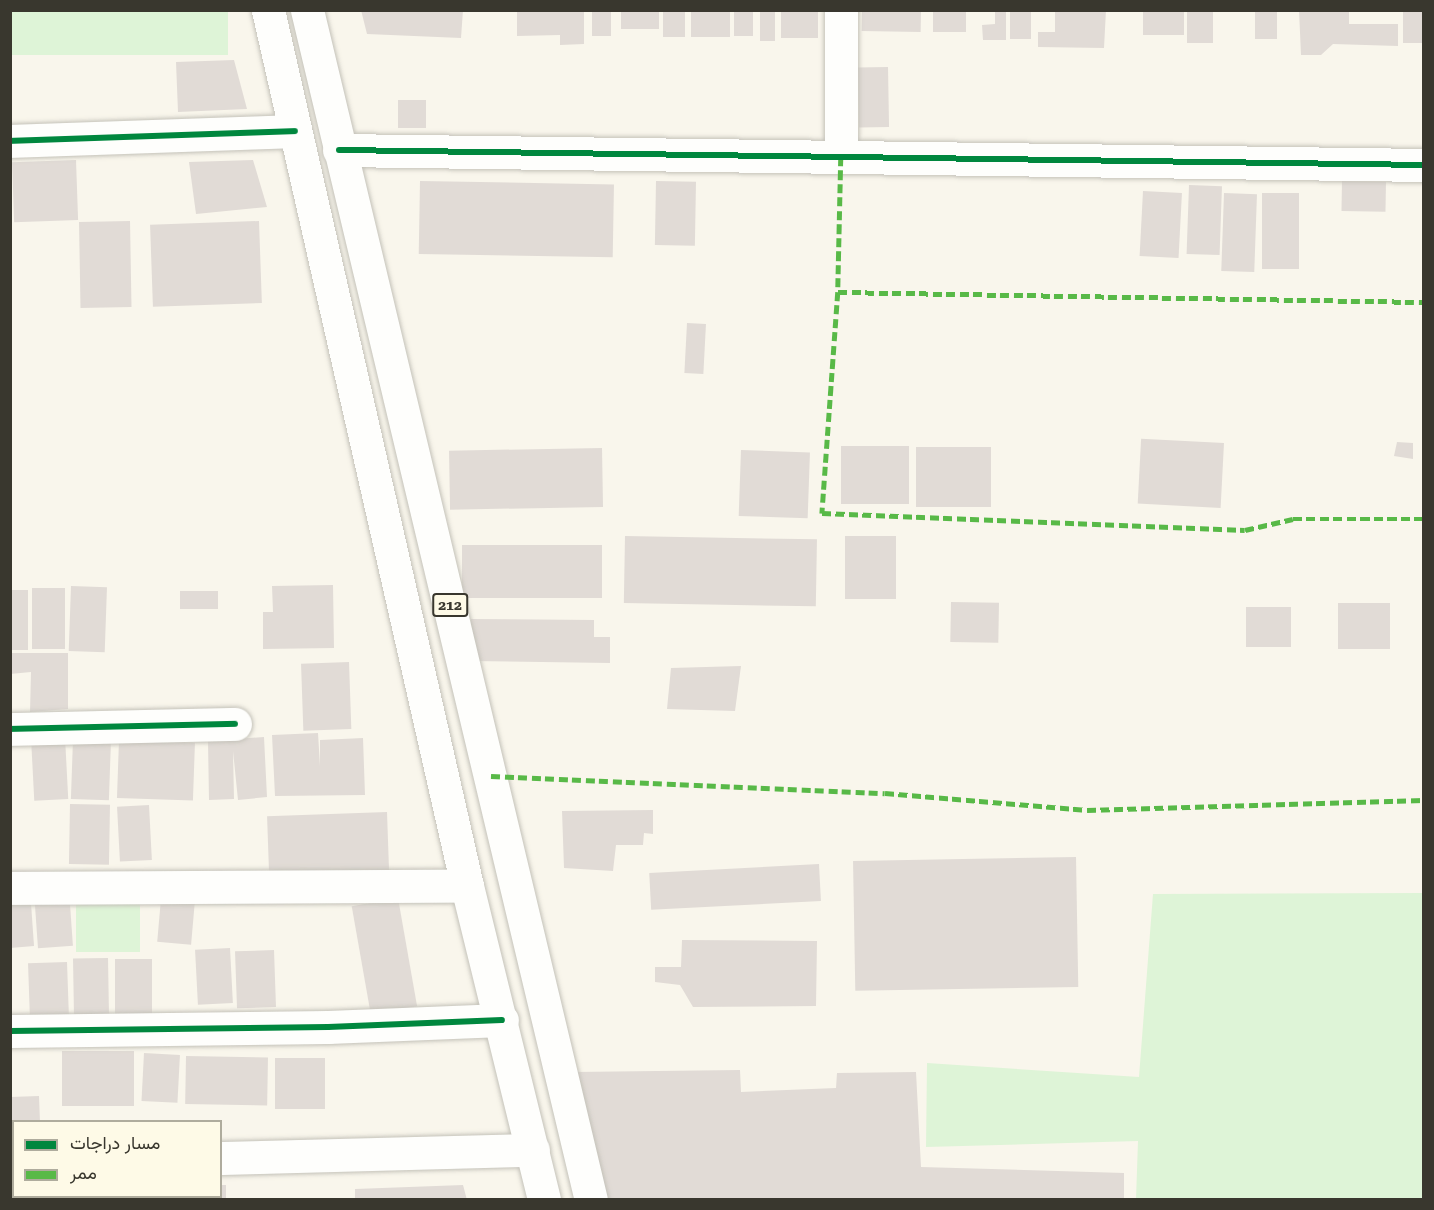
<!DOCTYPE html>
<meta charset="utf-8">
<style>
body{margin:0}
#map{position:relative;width:1434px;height:1210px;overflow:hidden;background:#f9f6ec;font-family:"Roboto Serif",Vazirmatn,serif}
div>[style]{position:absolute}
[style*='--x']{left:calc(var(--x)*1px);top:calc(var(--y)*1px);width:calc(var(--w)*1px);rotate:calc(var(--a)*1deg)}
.green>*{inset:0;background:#def4d7;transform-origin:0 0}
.building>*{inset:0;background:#e1dbd6;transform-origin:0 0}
.roads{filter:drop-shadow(0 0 2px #c4c2b9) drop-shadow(0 0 2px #c4c2b9)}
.minor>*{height:33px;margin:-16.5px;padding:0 16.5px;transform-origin:16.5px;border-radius:16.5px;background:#fefefc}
.major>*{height:33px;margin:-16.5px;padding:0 16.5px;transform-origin:16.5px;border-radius:16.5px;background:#fefefc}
.quiet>*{height:4.5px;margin-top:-2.25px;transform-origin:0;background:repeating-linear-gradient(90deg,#58b947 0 9px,transparent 0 13.5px)}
.cycleway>*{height:6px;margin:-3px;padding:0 3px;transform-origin:3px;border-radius:3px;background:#00873e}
span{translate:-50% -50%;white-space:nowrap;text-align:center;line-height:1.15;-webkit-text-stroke:4.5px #fefae7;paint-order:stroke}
.shield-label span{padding:2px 4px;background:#fefae7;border:2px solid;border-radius:4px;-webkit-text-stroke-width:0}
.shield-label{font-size:14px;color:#39372e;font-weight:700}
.frame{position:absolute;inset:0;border:12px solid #39372e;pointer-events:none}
.legend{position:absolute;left:12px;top:1120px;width:210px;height:78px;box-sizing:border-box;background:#fefae7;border:2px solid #afac9d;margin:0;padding:8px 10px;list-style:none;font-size:18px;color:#39372e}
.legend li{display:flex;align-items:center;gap:12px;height:30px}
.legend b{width:30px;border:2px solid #afac9d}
</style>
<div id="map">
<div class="green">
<i style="left:10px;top:11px;width:218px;height:44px"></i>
<i style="left:76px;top:890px;width:64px;height:62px"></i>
<i style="clip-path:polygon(1423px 893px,1423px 1199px,1136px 1199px,1138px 1141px,926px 1147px,927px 1063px,1139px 1077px,1153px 894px)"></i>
</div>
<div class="building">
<i style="clip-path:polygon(361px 10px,463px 10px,461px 38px,367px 34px)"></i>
<i style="clip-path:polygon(517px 10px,584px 10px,584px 44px,560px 45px,560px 35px,517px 36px)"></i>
<i style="left:592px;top:10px;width:19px;height:26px"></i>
<i style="left:621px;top:10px;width:38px;height:19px"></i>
<i style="left:663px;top:10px;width:22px;height:27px"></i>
<i style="left:691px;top:10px;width:39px;height:27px"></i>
<i style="left:734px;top:10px;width:19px;height:26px"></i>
<i style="left:760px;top:10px;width:15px;height:31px"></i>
<i style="left:781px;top:10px;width:37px;height:28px"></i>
<i style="left:862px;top:10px;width:59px;height:21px;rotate:1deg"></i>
<i style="left:933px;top:10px;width:33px;height:22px"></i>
<i style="clip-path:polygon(995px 10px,1006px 10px,1006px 40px,983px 40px,982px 25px,995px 24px)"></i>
<i style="left:1010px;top:10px;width:21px;height:29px"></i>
<i style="clip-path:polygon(1055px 10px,1106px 10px,1104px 48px,1038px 47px,1038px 32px,1055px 32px)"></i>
<i style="left:1143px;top:10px;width:41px;height:25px"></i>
<i style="left:1187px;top:10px;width:26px;height:33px"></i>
<i style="left:1255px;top:10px;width:22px;height:29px"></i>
<i style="clip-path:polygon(1299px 10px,1349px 10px,1349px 24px,1398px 24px,1398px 46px,1333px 44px,1321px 55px,1301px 55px)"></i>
<i style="left:1403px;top:10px;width:21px;height:33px"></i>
<i style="clip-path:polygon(234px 60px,247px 109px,178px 112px,176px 62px)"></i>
<i style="left:888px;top:67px;width:60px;height:30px;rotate:89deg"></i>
<i style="left:398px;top:100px;width:28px;height:28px"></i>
<i style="left:76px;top:160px;width:60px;height:64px;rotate:88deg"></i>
<i style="clip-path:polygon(253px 160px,267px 207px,196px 214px,189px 162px)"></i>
<i style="left:420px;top:181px;width:194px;height:73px;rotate:1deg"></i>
<i style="left:656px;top:181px;width:40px;height:64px;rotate:1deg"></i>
<i style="left:1342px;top:181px;width:44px;height:30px;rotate:1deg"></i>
<i style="left:1189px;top:185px;width:33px;height:69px;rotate:2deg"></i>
<i style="left:1143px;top:191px;width:39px;height:65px;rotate:3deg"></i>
<i style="left:1224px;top:193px;width:33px;height:78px;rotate:2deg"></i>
<i style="left:1262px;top:193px;width:37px;height:76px"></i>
<i style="left:130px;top:221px;width:86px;height:51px;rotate:89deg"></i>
<i style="left:259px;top:221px;width:82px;height:109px;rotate:88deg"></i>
<i style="left:687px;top:323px;width:19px;height:50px;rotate:3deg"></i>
<i style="clip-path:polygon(1397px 442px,1413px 443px,1413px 459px,1394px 456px)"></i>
<i style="left:1224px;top:443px;width:65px;height:83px;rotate:93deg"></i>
<i style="left:841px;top:446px;width:68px;height:58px"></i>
<i style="left:916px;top:447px;width:75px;height:60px"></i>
<i style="left:602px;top:448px;width:59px;height:153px;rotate:89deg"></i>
<i style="left:741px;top:450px;width:69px;height:66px;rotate:2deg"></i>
<i style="left:625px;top:536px;width:192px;height:67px;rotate:1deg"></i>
<i style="left:845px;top:536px;width:51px;height:63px"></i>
<i style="left:462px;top:545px;width:140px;height:53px"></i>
<i style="clip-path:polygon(333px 585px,334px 648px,263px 649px,263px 612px,273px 612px,272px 586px)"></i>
<i style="left:71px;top:586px;width:36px;height:65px;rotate:2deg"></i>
<i style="left:32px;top:588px;width:33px;height:61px"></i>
<i style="left:10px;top:590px;width:18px;height:60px"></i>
<i style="left:218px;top:591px;width:18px;height:38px;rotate:90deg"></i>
<i style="left:951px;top:602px;width:48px;height:40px;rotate:1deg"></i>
<i style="left:1338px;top:603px;width:52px;height:46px"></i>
<i style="left:1246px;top:607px;width:45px;height:40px"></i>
<i style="clip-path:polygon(471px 619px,594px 620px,594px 637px,610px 637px,610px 663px,471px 661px)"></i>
<i style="clip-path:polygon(10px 653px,68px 653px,68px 709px,30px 712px,31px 672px,10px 674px)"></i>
<i style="left:349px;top:662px;width:67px;height:48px;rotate:88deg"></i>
<i style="clip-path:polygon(741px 666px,735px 711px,667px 709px,671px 668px)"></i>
<i style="clip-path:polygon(318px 733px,320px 766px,320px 740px,363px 738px,365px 795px,275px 796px,272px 735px)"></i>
<i style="left:65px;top:737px;width:62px;height:34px;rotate:87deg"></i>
<i style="clip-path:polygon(264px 737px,267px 797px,238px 800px,233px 751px,234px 799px,209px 800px,208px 741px)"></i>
<i style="left:73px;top:739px;width:38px;height:60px;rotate:2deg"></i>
<i style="left:119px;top:740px;width:76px;height:58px;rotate:2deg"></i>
<i style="left:70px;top:804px;width:40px;height:60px;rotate:1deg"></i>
<i style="left:149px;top:805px;width:55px;height:32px;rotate:87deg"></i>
<i style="clip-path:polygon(653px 810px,653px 834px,644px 833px,643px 845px,616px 845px,613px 871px,564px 868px,562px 811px)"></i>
<i style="left:387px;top:812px;width:61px;height:120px;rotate:88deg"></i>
<i style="left:1076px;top:857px;width:130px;height:223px;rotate:89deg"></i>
<i style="left:819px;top:864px;width:37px;height:170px;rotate:87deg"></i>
<i style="left:162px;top:887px;width:34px;height:55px;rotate:5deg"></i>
<i style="clip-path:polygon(30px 889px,34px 946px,10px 948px,10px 890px)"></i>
<i style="left:69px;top:890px;width:56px;height:35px;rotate:86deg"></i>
<i style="left:398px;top:898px;width:110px;height:47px;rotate:80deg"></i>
<i style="clip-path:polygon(682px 940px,817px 941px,816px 1006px,693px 1007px,680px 985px,655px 982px,655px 967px,681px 967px)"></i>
<i style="left:230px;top:948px;width:55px;height:35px;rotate:87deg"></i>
<i style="left:274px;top:950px;width:57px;height:39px;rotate:88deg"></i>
<i style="left:108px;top:958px;width:58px;height:35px;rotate:89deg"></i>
<i style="left:115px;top:959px;width:37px;height:57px"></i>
<i style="left:67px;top:962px;width:57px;height:39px;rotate:88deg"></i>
<i style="left:62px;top:1051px;width:72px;height:55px"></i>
<i style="left:144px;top:1053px;width:36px;height:48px;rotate:3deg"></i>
<i style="left:186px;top:1056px;width:82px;height:48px;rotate:1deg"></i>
<i style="left:275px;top:1058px;width:50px;height:51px"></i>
<i style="clip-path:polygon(740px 1070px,741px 1092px,836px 1088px,837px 1073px,916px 1072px,921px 1167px,1124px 1173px,1124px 1200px,606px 1200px,574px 1072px)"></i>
<i style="clip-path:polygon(39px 1096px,40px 1122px,14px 1122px,10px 1152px,10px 1097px)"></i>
<i style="clip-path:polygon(220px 1185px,226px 1185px,226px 1200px,199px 1200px,220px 1196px)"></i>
<i style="clip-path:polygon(463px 1185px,467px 1200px,355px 1200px,355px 1189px)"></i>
<i style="left:24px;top:1196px;width:37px;height:4px"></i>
<i style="left:66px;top:1196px;width:37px;height:4px"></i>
<i style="left:109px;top:1196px;width:16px;height:4px"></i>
<i style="left:128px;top:1196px;width:38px;height:4px"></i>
</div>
<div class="roads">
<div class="minor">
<i style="--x:10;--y:141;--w:285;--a:-2"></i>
<i style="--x:339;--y:150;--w:1085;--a:0.79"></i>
<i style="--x:841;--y:157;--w:147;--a:-90"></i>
<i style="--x:10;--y:729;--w:225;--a:-1.3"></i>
<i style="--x:10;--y:888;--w:457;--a:-0.3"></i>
<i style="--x:10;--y:1031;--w:318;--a:-0.7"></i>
<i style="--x:328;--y:1027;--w:174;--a:-2.3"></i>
<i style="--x:220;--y:1158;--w:313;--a:-1.5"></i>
<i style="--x:10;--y:1163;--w:4;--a:0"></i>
<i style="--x:17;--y:1200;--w:4;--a:-90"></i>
</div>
<div class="major">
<i style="--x:268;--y:10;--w:898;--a:77.2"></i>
<i style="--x:467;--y:886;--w:323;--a:76.2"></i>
<i style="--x:307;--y:10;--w:1223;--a:76.58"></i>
</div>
</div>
<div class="quiet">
<i style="--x:841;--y:157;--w:135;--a:91.3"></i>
<i style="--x:838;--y:292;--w:586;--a:0.98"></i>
<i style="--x:838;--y:292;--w:222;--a:94.1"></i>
<i style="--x:822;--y:513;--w:423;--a:2.3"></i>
<i style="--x:1245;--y:530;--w:49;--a:-12.9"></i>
<i style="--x:1293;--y:519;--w:131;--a:0"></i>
<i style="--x:491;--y:776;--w:394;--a:2.5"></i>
<i style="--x:885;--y:793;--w:203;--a:4.8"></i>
<i style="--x:1087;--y:810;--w:337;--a:-1.7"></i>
</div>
<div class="cycleway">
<i style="--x:10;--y:141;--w:285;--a:-2"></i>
<i style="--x:339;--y:150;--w:1085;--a:0.79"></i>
<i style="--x:10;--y:729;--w:225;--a:-1.3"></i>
<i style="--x:10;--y:1031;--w:318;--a:-0.7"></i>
<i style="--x:328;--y:1027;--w:174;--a:-2.3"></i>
</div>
<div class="shield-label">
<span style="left:450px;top:605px">212</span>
</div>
<div class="frame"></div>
<ul class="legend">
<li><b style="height:8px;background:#00873e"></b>مسار دراجات</li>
<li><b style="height:8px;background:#58b947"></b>ممر</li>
</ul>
</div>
